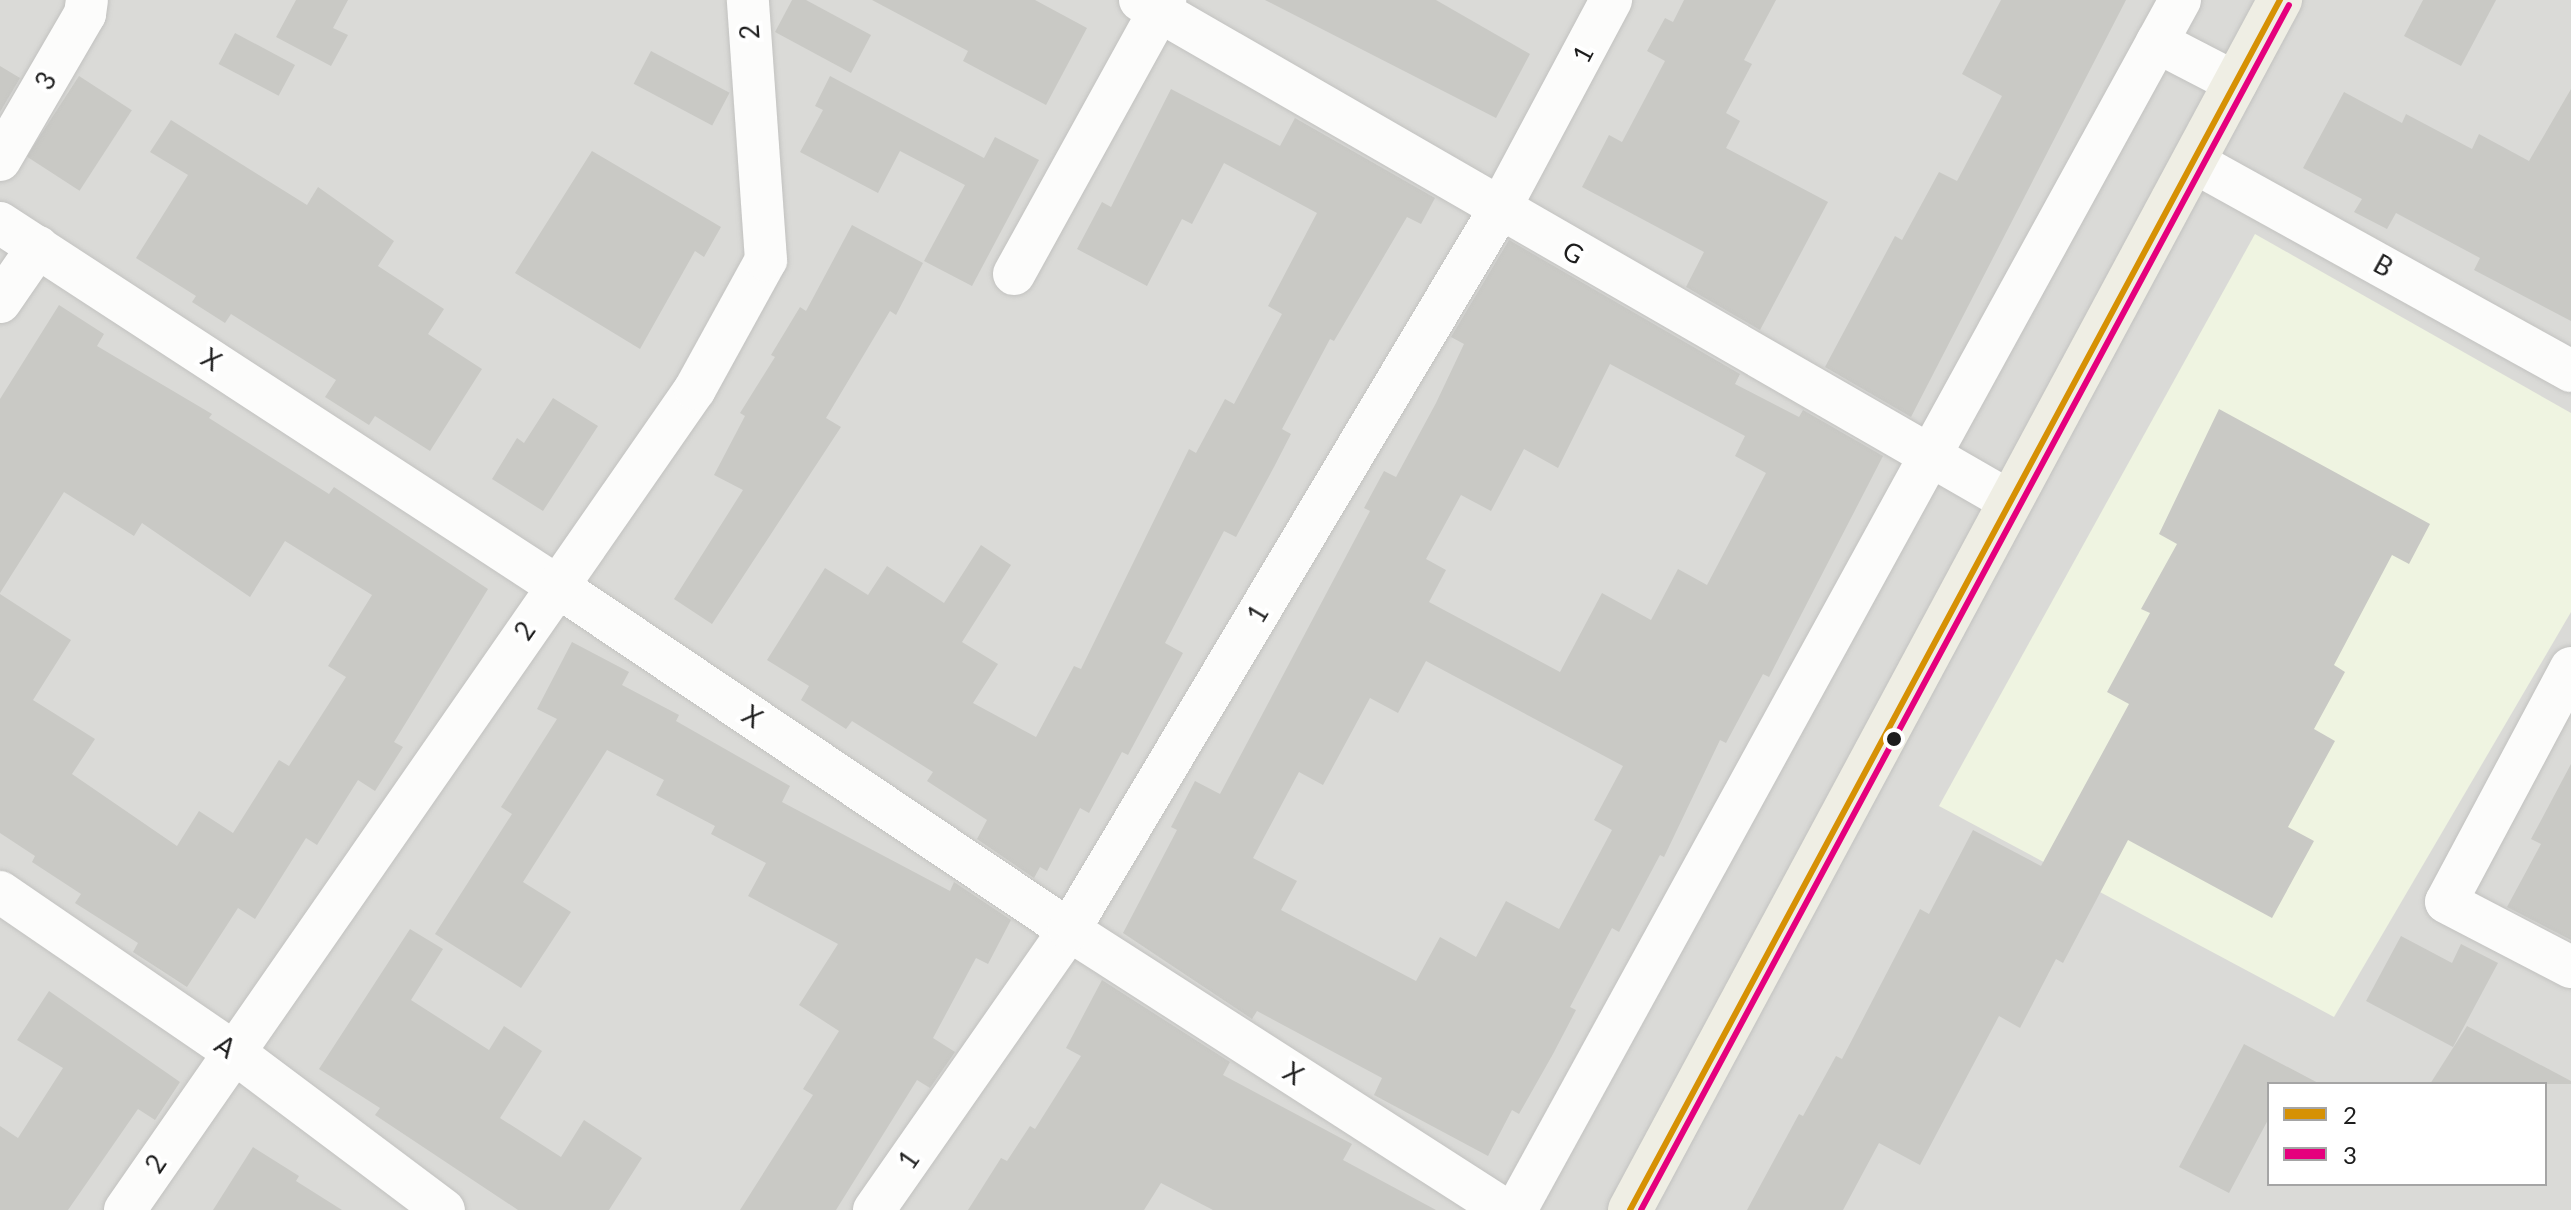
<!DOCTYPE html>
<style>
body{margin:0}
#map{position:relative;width:2571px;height:1210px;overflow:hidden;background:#ebebe5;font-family:Lato,sans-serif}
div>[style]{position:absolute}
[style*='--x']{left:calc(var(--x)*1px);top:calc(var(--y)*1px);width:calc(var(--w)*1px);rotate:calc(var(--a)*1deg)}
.residential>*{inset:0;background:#dadad7}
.education>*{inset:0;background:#eff4e1}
.building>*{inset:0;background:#c9c9c5;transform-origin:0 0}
.roads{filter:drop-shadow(0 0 2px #c2c2c0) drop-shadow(0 0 2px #c2c2c0)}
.minor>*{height:42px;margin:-21px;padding:0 21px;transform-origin:21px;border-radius:21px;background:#fcfcfb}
.major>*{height:44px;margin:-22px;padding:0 22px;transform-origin:22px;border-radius:22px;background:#efeee4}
.bus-1>*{height:6px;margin:-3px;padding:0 3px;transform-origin:3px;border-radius:3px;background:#d69104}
.bus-2>*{height:6px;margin:-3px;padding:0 3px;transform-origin:3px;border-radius:3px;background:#e5007d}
.dots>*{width:22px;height:22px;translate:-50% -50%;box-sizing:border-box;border:4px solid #fff;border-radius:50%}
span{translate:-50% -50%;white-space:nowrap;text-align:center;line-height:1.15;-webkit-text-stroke:8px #fff;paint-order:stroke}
.street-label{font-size:26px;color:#1d1d1d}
.legend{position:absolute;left:2267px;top:1082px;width:280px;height:104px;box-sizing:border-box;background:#fff;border:2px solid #a5a5a5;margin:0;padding:10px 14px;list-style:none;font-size:24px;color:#1d1d1d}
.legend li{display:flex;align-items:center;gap:16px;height:40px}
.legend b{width:40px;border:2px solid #a5a5a5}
</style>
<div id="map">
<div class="residential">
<i style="clip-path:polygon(evenodd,0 0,2571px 0,2571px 1210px,0 1210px,0 0,2269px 1084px,2545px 1084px,2545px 1184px,2269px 1184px,2269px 1084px)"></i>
</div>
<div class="education">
<i style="clip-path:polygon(2255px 234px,2571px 413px,2571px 612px,2334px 1017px,1939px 806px)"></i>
</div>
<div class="building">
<i style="clip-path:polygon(296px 0,348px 0,333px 28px,348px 35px,331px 66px,276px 37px)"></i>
<i style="clip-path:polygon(792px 0,806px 0,871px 35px,851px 73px,775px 32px)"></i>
<i style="clip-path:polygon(872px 0,1035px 0,1087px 28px,1046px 105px,963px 61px,968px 51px)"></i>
<i style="clip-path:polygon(1265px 0,1436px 0,1530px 54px,1496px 118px)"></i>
<i style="clip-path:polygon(1684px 0,1776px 0,1744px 60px,1752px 64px,1726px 113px,1740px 121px,1726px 148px,1828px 202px,1760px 330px,1686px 287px,1704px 252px,1582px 187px,1609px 135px,1622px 142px,1665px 61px,1647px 51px,1665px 18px,1673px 22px)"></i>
<i style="clip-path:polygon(2001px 0,2126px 0,1911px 417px,1825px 367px,1895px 236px,1902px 240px,1939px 172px,1957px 181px,2002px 96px,1962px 74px)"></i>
<i style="clip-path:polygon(2423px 0,2496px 0,2461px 66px,2404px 36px)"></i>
<i style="left:235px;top:33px;width:68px;height:35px;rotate:28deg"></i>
<i style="left:651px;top:51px;width:89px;height:37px;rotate:28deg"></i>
<i style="clip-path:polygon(0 66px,20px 78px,0 112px)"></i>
<i style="left:79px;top:76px;width:63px;height:96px;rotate:33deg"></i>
<i style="clip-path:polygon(830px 76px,984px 158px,995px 137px,1039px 160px,972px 286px,924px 261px,965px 185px,900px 151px,878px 193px,800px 152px,823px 110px,815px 106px)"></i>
<i style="clip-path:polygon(1171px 89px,1280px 146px,1295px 118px,1435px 198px,1421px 224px,1407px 217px,1334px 341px,1330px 339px,1282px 429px,1291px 434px,1274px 467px,1236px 537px,1224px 531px,1165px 643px,1183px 653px,1128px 755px,1122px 752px,1089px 813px,1080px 808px,1047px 871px,1040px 867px,1034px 878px,977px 839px,987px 820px,927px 781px,933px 772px,852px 721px,846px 729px,801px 700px,809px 686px,767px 660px,825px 568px,868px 595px,887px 566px,944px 603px,981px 545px,1011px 565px,962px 642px,998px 664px,973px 703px,1036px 737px,1074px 666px,1081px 669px,1189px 449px,1196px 453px,1225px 399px,1234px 404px,1282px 314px,1268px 306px,1317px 213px,1224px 163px,1192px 224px,1182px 219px,1147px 286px,1077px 249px,1102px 202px,1111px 207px)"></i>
<i style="clip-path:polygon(2571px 89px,2571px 321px,2474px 270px,2480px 258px,2396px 213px,2387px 229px,2354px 212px,2362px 199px,2303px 168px,2344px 92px,2402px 123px,2406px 114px,2472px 149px,2479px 134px,2529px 161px)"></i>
<i style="clip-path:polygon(171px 120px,307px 205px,318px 187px,394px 241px,378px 266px,444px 309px,428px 334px,482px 369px,430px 451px,375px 416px,369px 425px,325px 397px,336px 380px,231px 314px,225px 323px,192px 302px,196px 296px,136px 258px,188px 175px,150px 152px)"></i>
<i style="clip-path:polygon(592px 151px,721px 227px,704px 257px,695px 251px,640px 349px,515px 273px)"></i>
<i style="clip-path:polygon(852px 225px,923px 263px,896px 315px,890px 311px,826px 418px,841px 427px,712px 624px,674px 599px,743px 490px,714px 475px,745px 416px,740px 413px,775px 357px,771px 355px,800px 307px,806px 311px)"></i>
<i style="clip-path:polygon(evenodd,1509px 240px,1740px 374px,1735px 384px,1799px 417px,1803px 410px,1883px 456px,1769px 677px,1763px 674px,1726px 743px,1720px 740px,1664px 857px,1660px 855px,1619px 932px,1612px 928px,1570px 1007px,1576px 1010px,1553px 1054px,1519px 1114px,1512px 1110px,1488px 1156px,1374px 1095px,1382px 1078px,1257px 1011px,1252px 1019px,1123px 933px,1177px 830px,1171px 827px,1195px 781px,1220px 794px,1370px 511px,1364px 508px,1384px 471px,1396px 477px,1436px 403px,1464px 344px,1451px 337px,1509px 240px,1610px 364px,1745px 436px,1735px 456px,1766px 473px,1707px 585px,1678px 569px,1651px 620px,1602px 593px,1560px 672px,1429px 602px,1446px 570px,1426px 559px,1461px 495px,1491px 511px,1524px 449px,1558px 468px,1610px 364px,1509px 240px,1426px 661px,1623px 766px,1594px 820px,1612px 830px,1559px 929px,1506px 901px,1476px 957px,1440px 937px,1416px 981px,1281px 910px,1297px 881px,1253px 858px,1299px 772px,1323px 785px,1370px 698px,1398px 713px,1426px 661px)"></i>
<i style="clip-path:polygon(59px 305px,104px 334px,97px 346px,212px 414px,209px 418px,329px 494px,334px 487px,488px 589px,394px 742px,403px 747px,375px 791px,358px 780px,317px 845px,306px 838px,255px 919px,238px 908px,187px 987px,133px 952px,138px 943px,75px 903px,81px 894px,32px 862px,35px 856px,0 833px,0 594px,71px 640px,33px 700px,95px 739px,72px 774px,177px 846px,199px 811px,233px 833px,279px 760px,289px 766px,346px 677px,328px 666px,372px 595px,285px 541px,250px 597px,142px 523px,134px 536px,64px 492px,0 593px,0 399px)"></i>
<i style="clip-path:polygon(553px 398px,598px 426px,543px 511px,492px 479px,517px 438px,524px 443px)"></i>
<i style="clip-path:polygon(2219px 409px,2430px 524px,2409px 564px,2392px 555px,2334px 665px,2345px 672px,2314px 729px,2335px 741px,2288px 827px,2314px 841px,2272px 918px,2128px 840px,2063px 963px,2056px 959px,2020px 1028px,1999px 1016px,1920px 1165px,1879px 1143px,1843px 1210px,1747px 1210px,1799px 1114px,1803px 1116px,1836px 1056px,1842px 1059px,1920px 909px,1929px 914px,1973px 830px,2041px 866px,2129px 704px,2107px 692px,2150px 613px,2141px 609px,2177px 544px,2159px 534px)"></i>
<i style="clip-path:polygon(572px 642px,629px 672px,622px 685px,679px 715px,676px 721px,790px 786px,782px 802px,950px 891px,954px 882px,1011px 920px,988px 964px,976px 958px,933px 1038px,955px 1052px,930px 1088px,917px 1080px,836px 1210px,740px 1210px,813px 1095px,803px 1089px,839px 1031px,799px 1005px,838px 944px,748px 896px,766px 863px,711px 834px,715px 826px,656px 795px,664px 780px,607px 750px,523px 882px,571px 912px,521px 988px,435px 934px,512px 814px,501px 807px,557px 719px,537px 709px)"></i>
<i style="clip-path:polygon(2571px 764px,2571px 940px,2507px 907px,2541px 844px,2531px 839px)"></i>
<i style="clip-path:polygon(410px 929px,443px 949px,411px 1000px,489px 1050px,504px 1026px,542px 1051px,500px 1118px,561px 1157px,584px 1120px,642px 1158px,609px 1210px,518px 1210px,375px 1115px,380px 1108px,319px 1069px)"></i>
<i style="clip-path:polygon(2401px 936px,2452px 963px,2461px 944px,2498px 963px,2453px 1047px,2366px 1001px)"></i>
<i style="clip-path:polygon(1102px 980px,1230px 1062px,1223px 1075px,1352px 1144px,1343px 1160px,1436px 1210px,1213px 1210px,1161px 1183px,1144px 1210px,968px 1210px,1001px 1158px,1007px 1161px,1030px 1126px,1035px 1129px,1081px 1056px,1066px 1048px)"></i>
<i style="clip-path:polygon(49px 991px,180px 1082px,155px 1120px,138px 1109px,68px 1210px,0 1210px,0 1126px,18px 1138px,63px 1068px,17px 1040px)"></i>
<i style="clip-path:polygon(2467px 1026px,2571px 1081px,2571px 1084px,2430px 1084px)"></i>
<i style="clip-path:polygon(2244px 1044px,2320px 1084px,2269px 1084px,2269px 1118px,2229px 1193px,2179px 1167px)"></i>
<i style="clip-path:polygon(253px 1147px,299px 1176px,296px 1181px,342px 1210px,213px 1210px)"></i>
</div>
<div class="roads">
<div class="minor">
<i style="--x:1140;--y:0;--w:1003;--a:29.96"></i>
<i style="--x:2157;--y:42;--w:89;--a:27.4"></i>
<i style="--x:0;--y:160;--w:169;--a:-59.8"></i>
<i style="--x:85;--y:14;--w:14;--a:-82"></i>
<i style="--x:2194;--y:162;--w:431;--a:29"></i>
<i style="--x:0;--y:223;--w:665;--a:33.09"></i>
<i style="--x:557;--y:586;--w:617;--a:33.9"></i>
<i style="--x:1069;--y:930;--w:518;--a:32.71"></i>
<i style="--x:1014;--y:274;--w:313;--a:-61.1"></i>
<i style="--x:0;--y:302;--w:67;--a:-55.4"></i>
<i style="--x:2571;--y:668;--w:265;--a:118.1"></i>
<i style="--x:2446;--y:902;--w:141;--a:27.5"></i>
<i style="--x:0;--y:892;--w:281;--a:34.4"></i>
<i style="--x:232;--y:1051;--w:265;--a:36.9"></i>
<i style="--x:125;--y:1210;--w:999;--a:-55.23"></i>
<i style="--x:695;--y:389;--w:147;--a:-61.2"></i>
<i style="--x:766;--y:260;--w:261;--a:-94"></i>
<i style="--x:874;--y:1210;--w:341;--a:-55.1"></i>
<i style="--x:1069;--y:930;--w:839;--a:-59.15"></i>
<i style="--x:1499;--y:210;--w:238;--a:-61.9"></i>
<i style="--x:1516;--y:1210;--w:1380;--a:-61.24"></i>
</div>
<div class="major">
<i style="--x:1630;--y:1210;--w:1374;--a:-61.76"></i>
</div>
</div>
<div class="bus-1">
<i style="--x:1630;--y:1210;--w:1374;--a:-61.76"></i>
</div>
<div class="bus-2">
<i style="--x:1641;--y:1210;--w:1368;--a:-61.73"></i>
</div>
<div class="dots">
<i style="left:1894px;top:739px;background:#1d1d1d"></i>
</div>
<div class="street-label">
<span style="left:750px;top:32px;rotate:-94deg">2</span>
<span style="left:1583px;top:54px;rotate:-62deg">1</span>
<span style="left:46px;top:81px;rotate:-60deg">3</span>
<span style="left:1573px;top:253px;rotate:30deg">G</span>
<span style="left:2383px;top:266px;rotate:29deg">B</span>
<span style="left:211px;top:360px;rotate:33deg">X</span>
<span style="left:1258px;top:614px;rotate:-59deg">1</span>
<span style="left:525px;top:631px;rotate:-55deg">2</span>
<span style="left:752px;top:717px;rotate:34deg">X</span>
<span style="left:225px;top:1047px;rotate:35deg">A</span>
<span style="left:1293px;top:1074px;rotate:33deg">X</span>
<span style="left:909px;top:1160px;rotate:-55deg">1</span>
<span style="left:156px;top:1164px;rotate:-56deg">2</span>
</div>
<ul class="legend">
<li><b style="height:10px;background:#d69104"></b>2</li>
<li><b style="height:10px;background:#e5007d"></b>3</li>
</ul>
</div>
